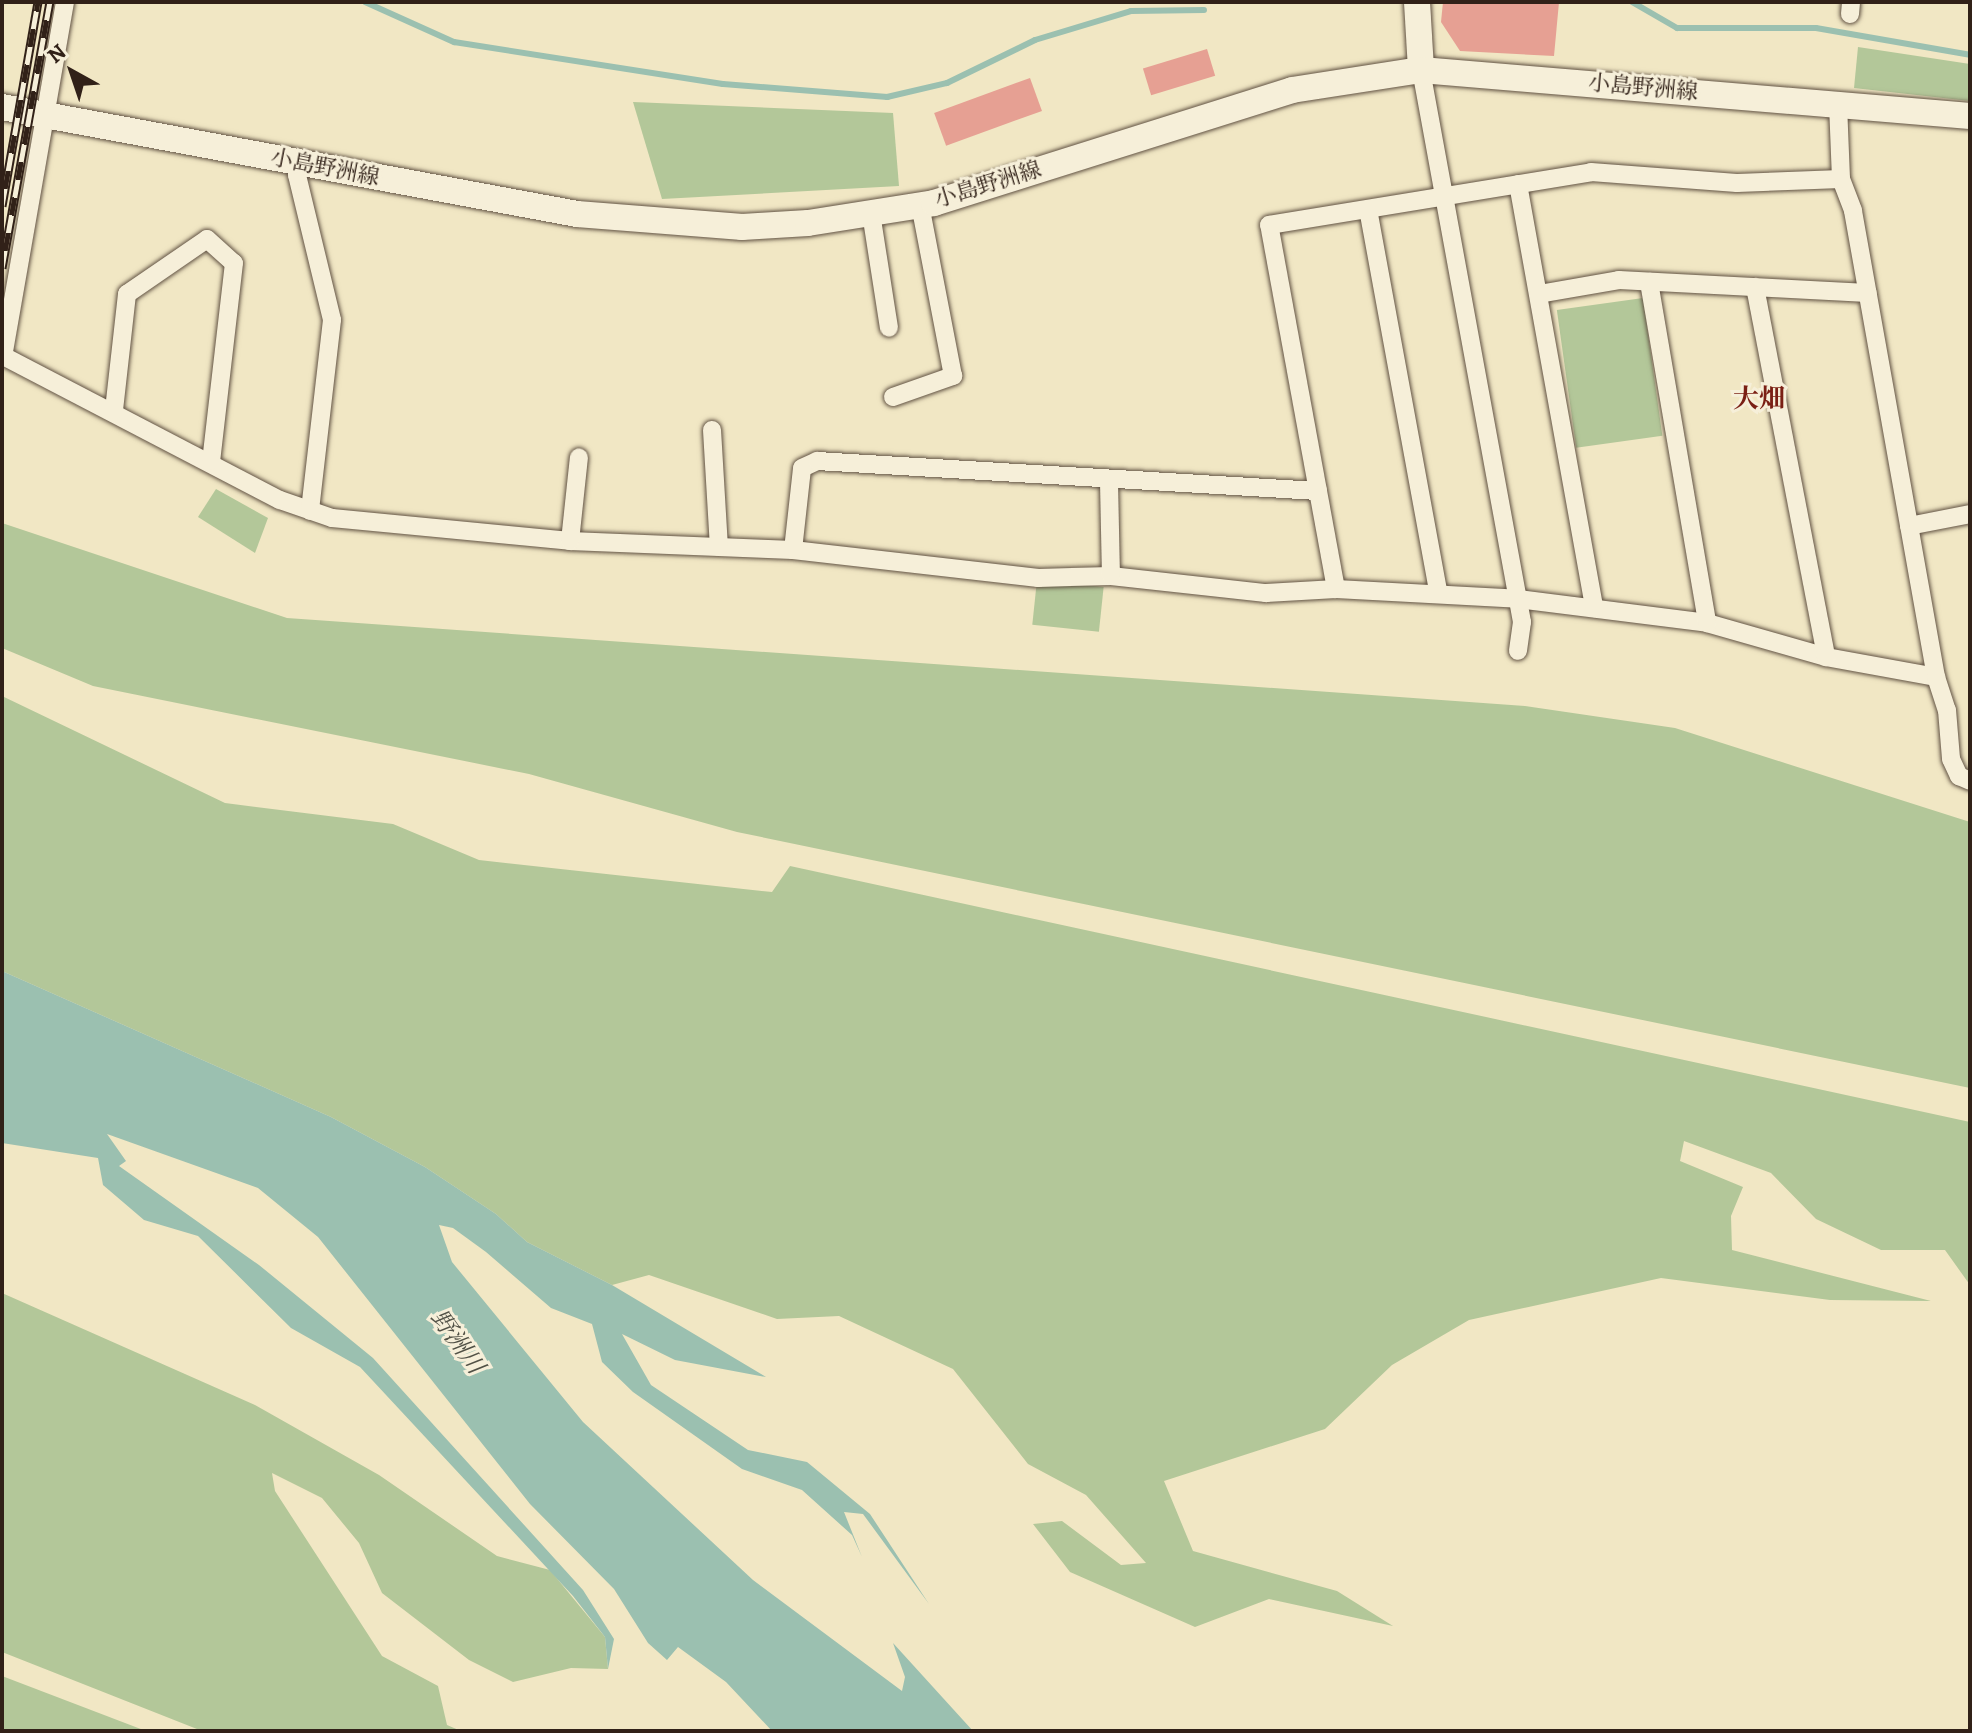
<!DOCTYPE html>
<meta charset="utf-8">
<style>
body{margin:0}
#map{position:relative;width:1972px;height:1733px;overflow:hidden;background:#f1e7c4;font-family:Alegreya,"Noto Serif JP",serif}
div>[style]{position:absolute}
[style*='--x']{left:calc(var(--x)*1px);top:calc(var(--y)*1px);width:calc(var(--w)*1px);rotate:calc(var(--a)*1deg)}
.green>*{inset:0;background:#b3c799;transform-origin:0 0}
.water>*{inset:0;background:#9bc0b0}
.stream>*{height:6px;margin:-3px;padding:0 3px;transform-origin:3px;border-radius:3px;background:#9bc0b0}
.building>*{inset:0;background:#e6a093;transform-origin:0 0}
.roads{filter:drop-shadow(0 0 2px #615243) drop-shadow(0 0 2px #615243)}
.street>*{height:18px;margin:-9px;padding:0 9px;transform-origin:9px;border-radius:9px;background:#f6efd9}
.secondary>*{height:26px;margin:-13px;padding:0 13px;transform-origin:13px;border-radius:13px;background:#f6efd9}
.rail>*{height:9px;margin-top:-4.5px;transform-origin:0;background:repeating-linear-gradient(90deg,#f6efd9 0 18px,#312118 0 36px);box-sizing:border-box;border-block:2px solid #312118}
span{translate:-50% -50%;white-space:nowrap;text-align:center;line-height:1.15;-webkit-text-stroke:6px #f6efd9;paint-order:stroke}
.street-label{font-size:22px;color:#312118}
.water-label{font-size:24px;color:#515146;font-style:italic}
.quarter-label{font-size:26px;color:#7a1f14;font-weight:700}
.frame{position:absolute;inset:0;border:4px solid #312118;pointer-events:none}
.north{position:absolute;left:32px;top:32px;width:80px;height:80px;-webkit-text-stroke:6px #f6efd9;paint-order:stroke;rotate:320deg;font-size:22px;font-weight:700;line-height:32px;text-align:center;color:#312118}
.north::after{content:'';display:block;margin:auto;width:28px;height:36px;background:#312118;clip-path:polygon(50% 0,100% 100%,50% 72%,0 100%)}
</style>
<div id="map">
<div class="green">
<i style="clip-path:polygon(1858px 47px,1970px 64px,1970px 101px,1854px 88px)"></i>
<i style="clip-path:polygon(633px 102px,893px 113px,899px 186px,662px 199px)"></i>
<i style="left:1643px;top:298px;width:139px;height:87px;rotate:82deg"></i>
<i style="clip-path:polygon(216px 489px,268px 518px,255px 553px,198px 517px)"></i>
<i style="clip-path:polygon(2px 523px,287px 618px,1525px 706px,1675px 728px,1970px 822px,1970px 1088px,737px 832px,529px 774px,93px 686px,2px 648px)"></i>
<i style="left:1037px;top:580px;width:67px;height:45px;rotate:6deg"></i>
<i style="clip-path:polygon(2px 696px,225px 803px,393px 824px,479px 860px,772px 892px,790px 866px,1970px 1122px,1970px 1285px,1945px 1250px,1881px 1250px,1816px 1219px,1771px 1173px,1684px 1141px,1680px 1161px,1743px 1187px,1731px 1216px,1732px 1250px,1931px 1301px,1830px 1300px,1661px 1278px,1469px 1320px,1392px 1365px,1325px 1429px,1164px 1481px,1193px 1551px,1337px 1591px,1393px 1626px,1269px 1599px,1195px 1627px,1070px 1572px,1033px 1524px,1062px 1521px,1121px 1565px,1146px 1563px,1086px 1495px,1028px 1464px,953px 1369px,839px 1316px,777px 1319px,649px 1275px,612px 1285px,527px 1242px,496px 1214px,425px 1167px,331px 1117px,2px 971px)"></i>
<i style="clip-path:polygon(2px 1293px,255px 1405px,379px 1475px,497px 1556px,550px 1570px,605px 1637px,608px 1669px,571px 1668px,513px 1682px,469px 1660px,382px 1593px,359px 1543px,322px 1498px,272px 1473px,275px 1491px,382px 1656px,438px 1686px,447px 1725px,461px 1731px,202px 1731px,2px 1652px)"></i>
<i style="clip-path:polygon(2px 1676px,146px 1731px,2px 1731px)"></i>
</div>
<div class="water">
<i style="clip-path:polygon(2px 971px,331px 1117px,425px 1167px,496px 1214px,527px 1242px,612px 1285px,766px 1377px,675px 1360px,622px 1334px,651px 1385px,748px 1450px,807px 1462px,870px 1514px,929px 1604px,863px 1514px,844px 1512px,862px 1557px,852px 1535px,802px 1490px,742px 1469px,633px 1392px,602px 1362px,592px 1324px,551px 1308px,486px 1252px,453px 1228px,439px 1225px,452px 1262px,583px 1422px,753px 1580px,902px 1691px,905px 1677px,893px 1643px,973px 1731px,772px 1731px,726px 1682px,678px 1647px,667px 1660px,648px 1643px,614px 1589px,530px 1504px,318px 1237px,258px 1188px,107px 1134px,126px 1161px,119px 1166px,259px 1265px,373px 1358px,583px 1590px,614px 1639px,608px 1669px,605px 1637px,573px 1596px,360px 1367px,291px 1328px,198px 1236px,144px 1220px,103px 1185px,98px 1158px,2px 1143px)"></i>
</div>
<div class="stream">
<i style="--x:365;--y:2;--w:98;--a:24.2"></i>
<i style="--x:454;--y:42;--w:272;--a:8.9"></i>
<i style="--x:723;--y:84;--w:165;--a:4.5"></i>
<i style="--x:887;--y:97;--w:62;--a:-13.1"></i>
<i style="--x:947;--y:83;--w:98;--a:-26"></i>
<i style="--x:1035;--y:40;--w:100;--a:-16.8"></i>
<i style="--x:1131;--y:11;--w:73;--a:-0.8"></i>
<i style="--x:1632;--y:2;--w:52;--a:30"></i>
<i style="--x:1677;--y:28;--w:139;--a:0"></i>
<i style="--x:1816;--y:28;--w:156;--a:9.9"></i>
</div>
<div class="building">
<i style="clip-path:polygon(1443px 2px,1559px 2px,1554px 56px,1460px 51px,1441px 22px)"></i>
<i style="left:1207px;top:49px;width:28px;height:67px;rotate:73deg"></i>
<i style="left:1030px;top:78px;width:35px;height:102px;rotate:70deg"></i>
</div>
<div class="roads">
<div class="street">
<i style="--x:65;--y:2;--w:359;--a:99.9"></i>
<i style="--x:3;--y:356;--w:312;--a:27.5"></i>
<i style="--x:280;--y:500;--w:55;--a:19.1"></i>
<i style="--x:332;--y:518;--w:239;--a:5.5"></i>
<i style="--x:570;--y:541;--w:223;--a:2.3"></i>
<i style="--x:793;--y:550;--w:247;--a:6.5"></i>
<i style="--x:1038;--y:578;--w:73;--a:-1.6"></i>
<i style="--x:1111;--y:576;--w:156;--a:6.3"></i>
<i style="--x:1266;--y:593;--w:70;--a:-3.3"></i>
<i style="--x:1336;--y:589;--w:182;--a:3.1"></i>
<i style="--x:1518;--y:599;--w:191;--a:7.2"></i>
<i style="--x:1707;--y:623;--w:124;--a:15.9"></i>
<i style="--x:1826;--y:657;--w:112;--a:10.3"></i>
<i style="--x:1850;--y:14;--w:12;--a:-85"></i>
<i style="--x:1421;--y:70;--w:561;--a:79.63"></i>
<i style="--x:1522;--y:622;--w:29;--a:98"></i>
<i style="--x:1838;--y:104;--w:75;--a:87.7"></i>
<i style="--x:1841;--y:179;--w:34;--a:69"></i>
<i style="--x:1853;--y:211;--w:473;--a:79.9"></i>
<i style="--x:1936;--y:677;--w:35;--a:72"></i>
<i style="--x:1947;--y:710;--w:49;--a:85.3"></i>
<i style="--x:1951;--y:759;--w:19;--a:65"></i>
<i style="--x:1959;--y:776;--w:12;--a:24"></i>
<i style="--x:298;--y:162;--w:13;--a:94"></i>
<i style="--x:297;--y:175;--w:149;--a:76.4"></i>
<i style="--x:332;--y:320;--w:192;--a:96.6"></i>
<i style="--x:1518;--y:184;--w:431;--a:79.8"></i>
<i style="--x:1368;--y:209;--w:391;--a:79.6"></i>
<i style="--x:871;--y:213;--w:116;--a:81.1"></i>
<i style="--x:1649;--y:282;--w:346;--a:80.3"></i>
<i style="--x:1755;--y:287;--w:377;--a:79.1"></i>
<i style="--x:1539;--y:294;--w:81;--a:-9.9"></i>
<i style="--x:1619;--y:280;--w:249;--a:3"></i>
<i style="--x:893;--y:397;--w:64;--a:-19.3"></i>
<i style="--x:953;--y:376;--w:174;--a:-100.9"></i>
<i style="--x:114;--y:410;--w:117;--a:-83.6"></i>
<i style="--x:127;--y:294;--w:97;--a:-34.5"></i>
<i style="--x:207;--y:239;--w:36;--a:42"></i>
<i style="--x:234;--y:263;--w:199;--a:96.6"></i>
<i style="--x:712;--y:430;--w:117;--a:86.6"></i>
<i style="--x:1109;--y:482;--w:94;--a:88.8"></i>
<i style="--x:1909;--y:526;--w:62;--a:-11.1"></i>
<i style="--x:570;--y:541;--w:84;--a:-83.9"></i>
<i style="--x:793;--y:550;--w:82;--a:-83.7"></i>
<i style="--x:802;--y:468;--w:17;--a:-25"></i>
<i style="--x:817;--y:461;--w:502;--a:3.43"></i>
<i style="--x:1336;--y:589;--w:370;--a:-100.4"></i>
<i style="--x:1269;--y:225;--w:326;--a:-9.3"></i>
<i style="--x:1591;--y:172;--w:146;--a:4.3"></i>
<i style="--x:1737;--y:183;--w:104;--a:-2.2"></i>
</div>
<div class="secondary">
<i style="--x:1417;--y:2;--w:68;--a:86.6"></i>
<i style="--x:2;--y:107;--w:585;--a:10.54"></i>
<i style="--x:577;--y:214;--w:166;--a:4.5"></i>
<i style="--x:742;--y:227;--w:66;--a:-3.5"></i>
<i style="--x:808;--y:223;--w:128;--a:-9"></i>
<i style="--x:934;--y:203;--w:375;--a:-17.5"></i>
<i style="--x:1292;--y:90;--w:131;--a:-8.8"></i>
<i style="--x:1421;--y:70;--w:551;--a:4.79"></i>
</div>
</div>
<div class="rail">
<i style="--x:2;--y:206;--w:207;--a:-80"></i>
<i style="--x:2;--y:268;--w:270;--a:-79.8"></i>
</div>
<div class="street-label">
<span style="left:1643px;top:88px;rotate:5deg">小島野洲線</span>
<span style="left:325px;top:168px;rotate:11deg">小島野洲線</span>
<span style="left:988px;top:185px;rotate:-17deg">小島野洲線</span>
</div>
<div class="water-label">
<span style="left:457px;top:1342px;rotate:54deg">野洲川</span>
</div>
<div class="quarter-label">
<span style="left:1759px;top:399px">大畑</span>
</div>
<div class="frame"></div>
<div class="north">N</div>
</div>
